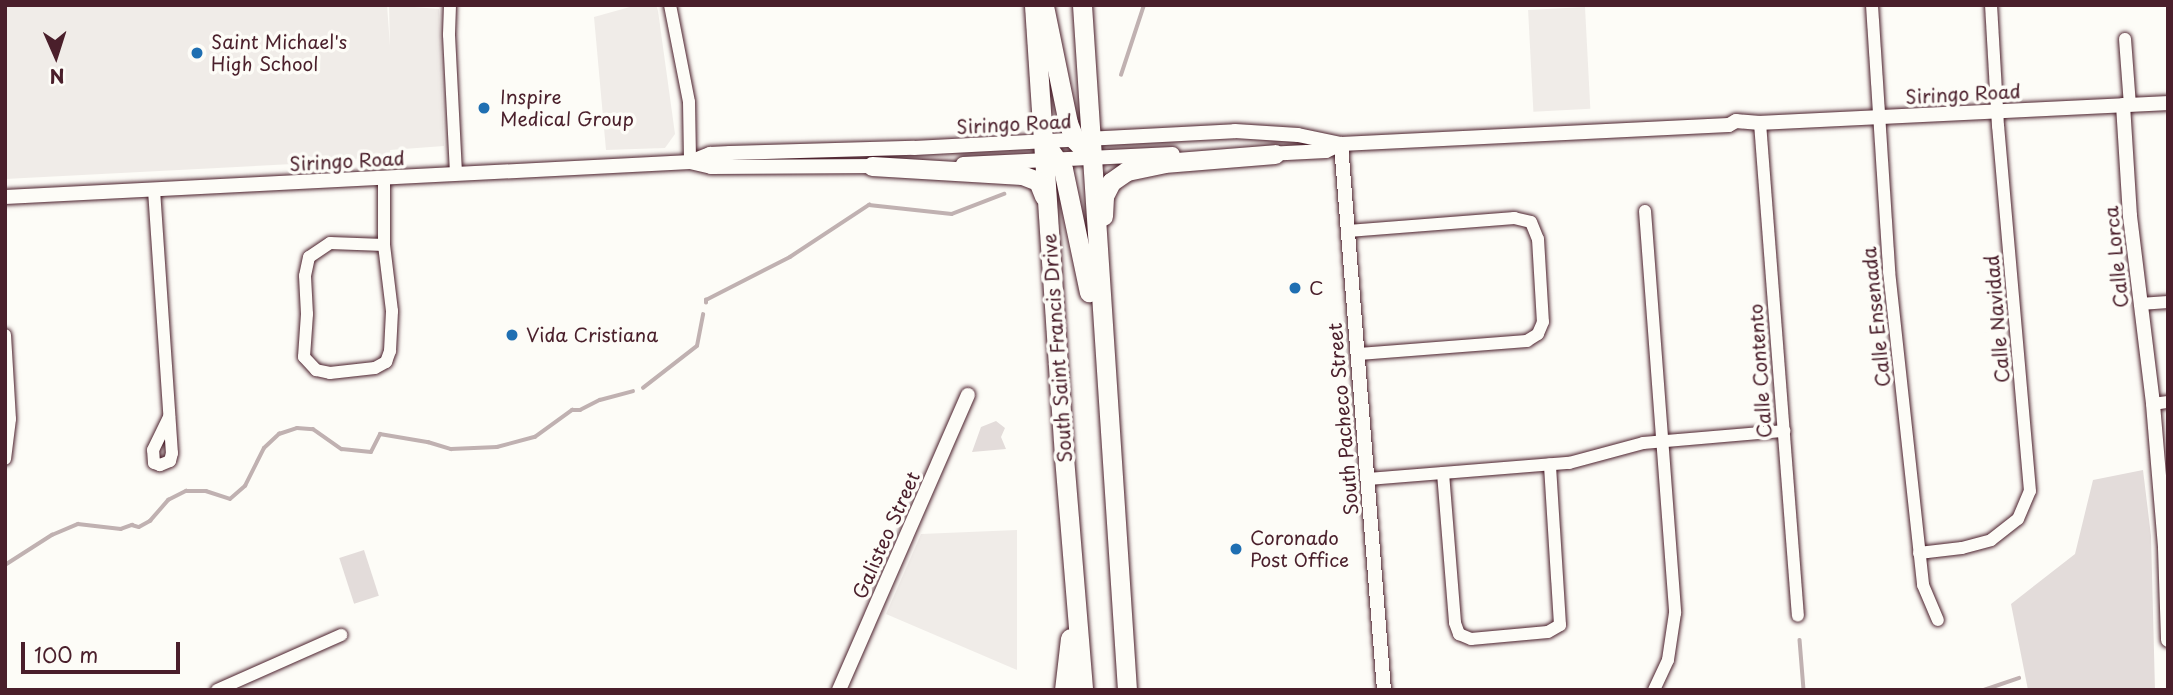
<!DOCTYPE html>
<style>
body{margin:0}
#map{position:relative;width:2173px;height:695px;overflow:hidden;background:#fdfcf7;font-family:"Playpen Sans",sans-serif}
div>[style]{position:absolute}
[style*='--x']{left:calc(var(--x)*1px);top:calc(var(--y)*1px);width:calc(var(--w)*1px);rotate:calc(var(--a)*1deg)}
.built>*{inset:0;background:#f0ece8;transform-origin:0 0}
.green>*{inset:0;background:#e3dcda;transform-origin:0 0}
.stream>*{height:3.5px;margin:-1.75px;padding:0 1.75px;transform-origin:1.75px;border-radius:1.75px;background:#c0b1b1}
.roads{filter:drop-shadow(0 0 2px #4a1f2b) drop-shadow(0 0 2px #4a1f2b)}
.minor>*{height:12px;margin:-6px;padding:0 6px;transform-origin:6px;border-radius:6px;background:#fdfcf7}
.tertiary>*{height:14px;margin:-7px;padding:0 7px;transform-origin:7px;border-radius:7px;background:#fdfcf7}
.trunk>*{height:19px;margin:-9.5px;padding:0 9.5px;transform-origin:9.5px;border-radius:9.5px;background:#fdfcf7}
.dots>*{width:19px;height:19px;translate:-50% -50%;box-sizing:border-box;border:4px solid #fdfcf7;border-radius:50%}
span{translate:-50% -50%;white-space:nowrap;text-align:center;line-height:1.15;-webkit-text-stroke:7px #fdfcf7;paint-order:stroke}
.poi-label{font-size:19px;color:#4a1f2b}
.left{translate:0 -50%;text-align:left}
.street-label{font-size:19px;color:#4a1f2b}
.frame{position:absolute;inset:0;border:7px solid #4a1f2b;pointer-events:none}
.north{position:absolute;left:21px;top:21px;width:70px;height:70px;-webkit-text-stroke:5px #fdfcf7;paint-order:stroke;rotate:177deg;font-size:19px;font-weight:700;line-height:28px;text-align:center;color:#4a1f2b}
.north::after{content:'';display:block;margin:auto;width:24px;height:32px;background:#4a1f2b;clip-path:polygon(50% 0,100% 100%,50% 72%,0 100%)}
.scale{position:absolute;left:21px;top:642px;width:159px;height:32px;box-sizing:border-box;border:4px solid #4a1f2b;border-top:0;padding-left:9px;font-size:21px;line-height:24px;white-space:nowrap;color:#4a1f2b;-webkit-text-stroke:5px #fdfcf7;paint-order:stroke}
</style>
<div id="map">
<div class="built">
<i style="clip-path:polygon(5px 5px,387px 5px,390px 46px,389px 5px,439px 9px,444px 146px,390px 150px,390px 159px,5px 179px)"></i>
<i style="clip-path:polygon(637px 5px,656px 5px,658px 11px,675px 134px,665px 148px,606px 150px,594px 17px)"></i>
<i style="left:1585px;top:7px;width:102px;height:57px;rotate:87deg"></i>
<i style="clip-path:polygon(1017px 530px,1017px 670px,886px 614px,921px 534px)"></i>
</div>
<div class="green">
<i style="clip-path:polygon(996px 421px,1005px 428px,1001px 437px,1006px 449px,972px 452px,981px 427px)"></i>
<i style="clip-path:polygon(2143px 470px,2151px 536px,2155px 690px,2028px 690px,2011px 604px,2075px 554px,2093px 480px)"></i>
<i style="left:364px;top:550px;width:48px;height:26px;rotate:72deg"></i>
</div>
<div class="stream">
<i style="--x:1121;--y:75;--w:74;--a:-71.8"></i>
<i style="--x:706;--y:303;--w:3;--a:-90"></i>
<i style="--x:706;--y:300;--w:94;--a:-27.1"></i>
<i style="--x:790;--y:257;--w:95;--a:-33.4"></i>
<i style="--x:869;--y:205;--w:83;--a:6.2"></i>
<i style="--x:952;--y:214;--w:56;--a:-21"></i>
<i style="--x:643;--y:388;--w:68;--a:-37.9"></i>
<i style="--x:697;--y:346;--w:32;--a:-79"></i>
<i style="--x:5;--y:565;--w:56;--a:-32.6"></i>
<i style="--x:52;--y:535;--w:28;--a:-23"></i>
<i style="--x:78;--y:524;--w:43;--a:6.6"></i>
<i style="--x:121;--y:529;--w:12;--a:-20"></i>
<i style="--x:132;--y:525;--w:7;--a:16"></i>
<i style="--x:139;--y:527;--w:13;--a:-29"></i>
<i style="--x:150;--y:521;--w:28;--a:-49"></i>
<i style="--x:168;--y:500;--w:20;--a:-27"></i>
<i style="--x:186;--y:491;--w:20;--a:0"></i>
<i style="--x:206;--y:491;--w:25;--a:18"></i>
<i style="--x:230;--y:499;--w:20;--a:-41"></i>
<i style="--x:245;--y:486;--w:42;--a:-63.4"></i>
<i style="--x:264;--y:448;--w:21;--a:-43"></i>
<i style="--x:279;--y:434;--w:19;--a:-18"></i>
<i style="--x:297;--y:428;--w:16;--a:4"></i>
<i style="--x:313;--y:429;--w:35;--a:35"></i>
<i style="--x:342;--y:449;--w:29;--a:6"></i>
<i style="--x:371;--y:452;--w:20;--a:-63"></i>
<i style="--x:380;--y:434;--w:49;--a:9.5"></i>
<i style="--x:428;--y:442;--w:24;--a:17"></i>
<i style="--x:451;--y:449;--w:46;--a:-2.5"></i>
<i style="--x:497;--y:447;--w:39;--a:-15"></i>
<i style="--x:535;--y:437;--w:46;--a:-36.1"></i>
<i style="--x:572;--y:410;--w:8;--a:0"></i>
<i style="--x:580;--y:410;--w:22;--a:-27"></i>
<i style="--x:600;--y:400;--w:34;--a:-15"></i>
<i style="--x:1800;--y:640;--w:50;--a:85.4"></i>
<i style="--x:1984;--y:690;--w:37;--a:-19"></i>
</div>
<div class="roads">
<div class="minor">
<i style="--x:450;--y:5;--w:30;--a:92"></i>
<i style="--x:449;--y:35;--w:139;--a:87.1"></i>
<i style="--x:670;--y:5;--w:99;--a:78.9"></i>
<i style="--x:689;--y:102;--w:60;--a:89"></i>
<i style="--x:1872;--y:5;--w:267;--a:86.3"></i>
<i style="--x:1889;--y:271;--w:316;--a:83.8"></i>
<i style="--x:1923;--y:585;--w:38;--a:67"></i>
<i style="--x:2125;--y:39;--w:66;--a:85.7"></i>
<i style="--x:1760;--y:123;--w:494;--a:85.6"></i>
<i style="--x:154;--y:190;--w:264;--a:86.1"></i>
<i style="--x:172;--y:453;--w:8;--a:104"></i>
<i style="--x:170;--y:461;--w:11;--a:158"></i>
<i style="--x:160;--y:465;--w:6;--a:-162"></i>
<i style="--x:154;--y:463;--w:13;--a:-94"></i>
<i style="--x:153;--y:450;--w:37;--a:-64"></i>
<i style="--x:1645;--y:211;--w:403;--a:85.7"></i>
<i style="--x:1675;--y:613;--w:48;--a:98.5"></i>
<i style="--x:1668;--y:660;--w:33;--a:115"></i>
<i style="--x:1348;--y:231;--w:167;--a:-4.5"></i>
<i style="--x:1514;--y:218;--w:17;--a:13"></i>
<i style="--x:1531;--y:222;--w:18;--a:68"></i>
<i style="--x:1538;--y:239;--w:83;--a:86.6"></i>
<i style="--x:1543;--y:322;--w:13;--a:113"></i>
<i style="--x:1538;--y:334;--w:13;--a:148"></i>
<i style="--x:1527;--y:341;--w:169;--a:175.6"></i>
<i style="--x:384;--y:245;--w:54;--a:-177.9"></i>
<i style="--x:330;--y:243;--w:25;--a:146"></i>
<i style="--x:309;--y:257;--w:19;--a:102"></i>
<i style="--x:305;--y:276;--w:38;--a:87"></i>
<i style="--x:307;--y:314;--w:43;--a:94"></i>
<i style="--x:304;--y:357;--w:18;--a:47"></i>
<i style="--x:316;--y:370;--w:14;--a:12"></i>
<i style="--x:330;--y:373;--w:45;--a:-6.3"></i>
<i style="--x:375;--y:368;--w:13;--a:-29"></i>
<i style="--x:386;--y:362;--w:12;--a:-70"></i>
<i style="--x:390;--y:351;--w:40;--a:-87.1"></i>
<i style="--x:392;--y:311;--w:66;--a:-96.9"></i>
<i style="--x:384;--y:245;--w:67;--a:-90"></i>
<i style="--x:2140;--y:304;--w:28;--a:-4"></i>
<i style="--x:5;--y:335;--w:84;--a:86.6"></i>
<i style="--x:10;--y:419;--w:40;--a:97.1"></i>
<i style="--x:2153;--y:404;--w:15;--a:-8"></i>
<i style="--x:1443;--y:473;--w:150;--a:85.4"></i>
<i style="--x:1455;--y:623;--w:12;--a:70"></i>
<i style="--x:1459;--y:634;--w:13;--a:23"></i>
<i style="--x:1471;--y:639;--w:77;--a:-5.2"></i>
<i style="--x:1548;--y:632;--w:14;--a:-30"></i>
<i style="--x:1560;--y:625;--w:161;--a:-93.6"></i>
<i style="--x:1368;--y:479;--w:202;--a:-4.6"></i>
<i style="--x:1569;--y:463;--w:77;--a:-15.1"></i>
<i style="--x:1643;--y:443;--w:142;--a:-4.9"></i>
<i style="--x:1919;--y:553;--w:43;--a:-6.6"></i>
<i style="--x:1962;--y:548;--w:30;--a:-15"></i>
<i style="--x:1991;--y:540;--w:34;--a:-38"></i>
<i style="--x:2018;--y:519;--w:30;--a:-67"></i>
<i style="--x:2030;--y:491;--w:366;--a:-95"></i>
<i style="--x:1998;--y:126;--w:121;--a:-93.3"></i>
<i style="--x:217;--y:690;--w:136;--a:-23.9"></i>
</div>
<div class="tertiary">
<i style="--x:2123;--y:105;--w:111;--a:86.4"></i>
<i style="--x:2130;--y:216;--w:189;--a:83"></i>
<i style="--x:2153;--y:404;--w:144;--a:85.2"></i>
<i style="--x:2165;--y:548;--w:92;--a:88.1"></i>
<i style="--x:1341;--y:144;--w:548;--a:85.5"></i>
<i style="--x:1267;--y:154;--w:59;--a:-2.9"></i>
<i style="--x:1326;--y:151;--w:17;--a:-25"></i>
<i style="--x:690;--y:162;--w:22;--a:-22"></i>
<i style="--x:710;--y:154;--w:20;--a:-3"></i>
<i style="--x:730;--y:153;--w:184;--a:-1.6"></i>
<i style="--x:914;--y:148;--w:321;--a:-3"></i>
<i style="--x:1235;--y:131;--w:63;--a:3.6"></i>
<i style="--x:1298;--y:135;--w:44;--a:11.8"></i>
<i style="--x:1341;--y:144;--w:388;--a:-2.8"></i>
<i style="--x:1729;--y:125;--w:8;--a:-30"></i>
<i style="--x:1736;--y:121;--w:24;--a:5"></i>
<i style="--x:1760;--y:123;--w:408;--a:-2.8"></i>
<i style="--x:963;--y:164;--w:210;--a:-2.7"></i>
<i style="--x:5;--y:197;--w:686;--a:-2.92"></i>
<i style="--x:690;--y:162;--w:22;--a:13"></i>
<i style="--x:711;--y:167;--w:168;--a:-0.3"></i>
<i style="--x:839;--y:690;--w:322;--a:-66.4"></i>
</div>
<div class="trunk">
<i style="--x:1034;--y:5;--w:453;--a:86.2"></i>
<i style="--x:1064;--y:457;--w:234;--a:85.3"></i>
<i style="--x:1082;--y:5;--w:686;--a:86.24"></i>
<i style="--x:1044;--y:6;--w:119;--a:78.4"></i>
<i style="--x:1068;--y:123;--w:18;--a:68"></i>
<i style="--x:1075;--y:140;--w:25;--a:47"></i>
<i style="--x:1044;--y:142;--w:33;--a:55"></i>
<i style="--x:1063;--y:169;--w:126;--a:78.1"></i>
<i style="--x:872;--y:166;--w:150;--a:3.4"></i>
<i style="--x:1022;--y:175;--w:17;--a:21"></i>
<i style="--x:1038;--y:181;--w:16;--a:68"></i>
<i style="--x:1103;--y:216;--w:20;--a:-87"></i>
<i style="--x:1104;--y:196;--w:16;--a:-63"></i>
<i style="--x:1111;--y:182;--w:19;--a:-35"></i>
<i style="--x:1127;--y:171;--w:38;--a:-12"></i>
<i style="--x:1164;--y:163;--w:111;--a:-4.6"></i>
<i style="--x:1064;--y:690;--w:52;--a:-83.4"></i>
</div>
</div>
<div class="dots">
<i style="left:197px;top:53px;background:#1f6fb2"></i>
<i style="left:484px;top:108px;background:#1f6fb2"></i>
<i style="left:1295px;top:288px;background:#1f6fb2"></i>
<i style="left:512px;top:335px;background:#1f6fb2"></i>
<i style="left:1236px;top:549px;background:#1f6fb2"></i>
</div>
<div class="poi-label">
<span class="left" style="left:211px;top:53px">Saint Michael's<br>High School</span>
<span class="left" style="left:500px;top:108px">Inspire<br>Medical Group</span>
<span class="left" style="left:1309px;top:288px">C</span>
<span class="left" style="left:526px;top:335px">Vida Cristiana</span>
<span class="left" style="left:1250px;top:549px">Coronado<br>Post Office</span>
</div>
<div class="street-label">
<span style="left:1963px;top:94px;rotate:-3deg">Siringo Road</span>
<span style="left:1014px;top:124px;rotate:-3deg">Siringo Road</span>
<span style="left:347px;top:161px;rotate:-3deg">Siringo Road</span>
<span style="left:2116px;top:257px;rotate:-96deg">Calle Lorca</span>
<span style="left:1876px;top:317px;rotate:-96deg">Calle Ensenada</span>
<span style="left:1997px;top:319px;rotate:-95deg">Calle Navidad</span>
<span style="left:1057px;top:348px;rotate:-94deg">South Saint Francis Drive</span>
<span style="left:1760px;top:371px;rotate:-94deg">Calle Contento</span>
<span style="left:1343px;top:419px;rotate:-95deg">South Pacheco Street</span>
<span style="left:886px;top:535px;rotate:-66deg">Galisteo Street</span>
</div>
<div class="frame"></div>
<div class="north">N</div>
<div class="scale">100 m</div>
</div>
